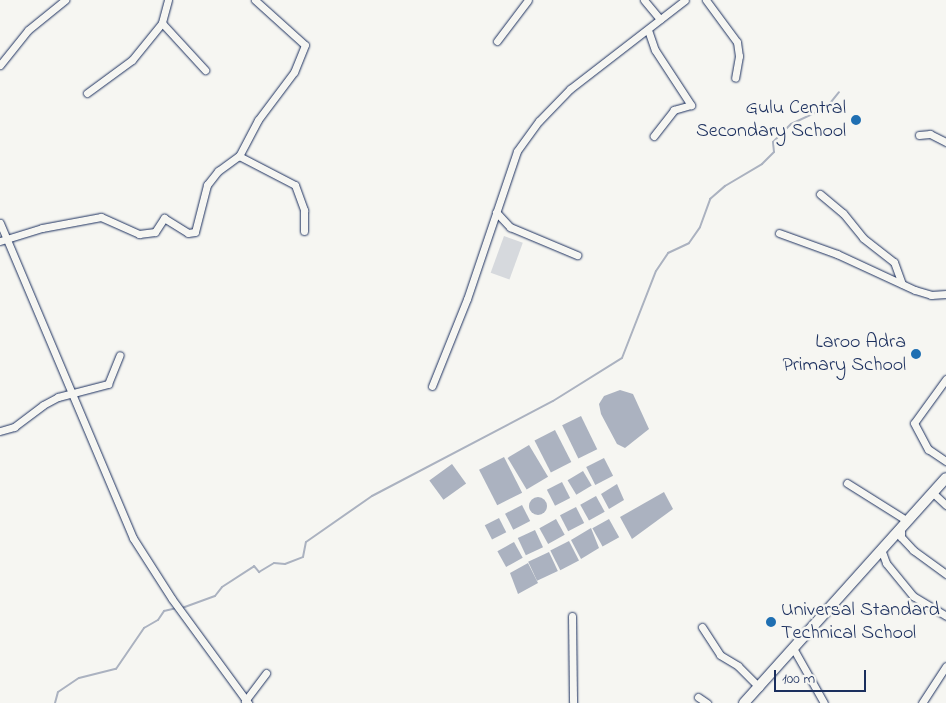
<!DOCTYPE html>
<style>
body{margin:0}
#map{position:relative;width:946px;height:703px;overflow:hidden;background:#f6f6f2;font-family:"Indie Flower",sans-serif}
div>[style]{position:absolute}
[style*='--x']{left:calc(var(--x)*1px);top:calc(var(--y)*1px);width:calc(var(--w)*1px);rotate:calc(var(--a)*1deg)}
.green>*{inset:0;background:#d6d9dd;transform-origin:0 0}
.water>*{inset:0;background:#abb2c0;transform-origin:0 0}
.round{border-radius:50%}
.stream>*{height:2px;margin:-1px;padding:0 1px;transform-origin:1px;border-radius:1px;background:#abb2c0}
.roads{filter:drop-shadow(0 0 1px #1b2f5e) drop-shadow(0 0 1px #1b2f5e)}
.street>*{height:7px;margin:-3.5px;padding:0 3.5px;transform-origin:3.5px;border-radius:3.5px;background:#f6f6f2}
.secondary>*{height:10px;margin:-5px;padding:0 5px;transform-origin:5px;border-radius:5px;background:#f6f6f2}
.dots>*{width:14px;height:14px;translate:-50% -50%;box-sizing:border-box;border:2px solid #f6f6f2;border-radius:50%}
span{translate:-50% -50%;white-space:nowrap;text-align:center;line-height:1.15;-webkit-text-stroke:5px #f6f6f2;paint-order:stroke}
.poi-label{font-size:20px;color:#1b2f5e}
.right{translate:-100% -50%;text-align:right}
.left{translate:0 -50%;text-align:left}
.scale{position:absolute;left:774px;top:670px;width:92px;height:22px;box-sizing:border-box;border:2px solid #1b2f5e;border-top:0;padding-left:6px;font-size:15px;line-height:18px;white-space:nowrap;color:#1b2f5e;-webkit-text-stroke:4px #f6f6f2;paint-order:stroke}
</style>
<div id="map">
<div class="green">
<i style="left:504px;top:236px;width:20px;height:39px;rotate:20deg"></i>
</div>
<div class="water">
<i style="clip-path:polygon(620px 390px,633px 394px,649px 429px,625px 448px,617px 444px,601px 414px,599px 404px,604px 396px)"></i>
<i style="left:581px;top:416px;width:37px;height:21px;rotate:64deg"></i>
<i style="left:555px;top:430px;width:36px;height:23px;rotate:63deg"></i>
<i style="left:529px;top:445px;width:37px;height:25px;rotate:59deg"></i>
<i style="left:504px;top:457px;width:40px;height:28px;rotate:63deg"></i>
<i style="left:604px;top:458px;width:20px;height:20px;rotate:63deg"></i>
<i style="left:452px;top:464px;width:24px;height:28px;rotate:54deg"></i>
<i style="left:583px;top:471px;width:17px;height:18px;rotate:59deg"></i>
<i style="left:562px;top:482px;width:18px;height:17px;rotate:63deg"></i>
<i style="clip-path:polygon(617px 484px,624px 500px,609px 509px,601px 494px)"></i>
<i style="clip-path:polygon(664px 492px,673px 509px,632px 539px,620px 517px)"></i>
<i style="left:596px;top:496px;width:18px;height:18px;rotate:61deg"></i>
<i class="round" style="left:529px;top:497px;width:18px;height:18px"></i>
<i style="left:522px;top:505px;width:18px;height:19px;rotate:63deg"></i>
<i style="left:576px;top:507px;width:18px;height:18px;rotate:63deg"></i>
<i style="left:499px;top:518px;width:16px;height:16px;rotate:63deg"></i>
<i style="left:556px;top:519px;width:18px;height:19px;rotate:61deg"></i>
<i style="left:609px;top:519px;width:21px;height:19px;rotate:61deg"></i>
<i style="clip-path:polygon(591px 528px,599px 548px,581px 559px,571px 540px)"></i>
<i style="left:535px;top:530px;width:19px;height:19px;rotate:65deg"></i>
<i style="left:569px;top:541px;width:22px;height:21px;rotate:63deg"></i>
<i style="left:514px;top:542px;width:18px;height:19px;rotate:61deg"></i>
<i style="left:549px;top:552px;width:21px;height:23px;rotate:65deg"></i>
<i style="clip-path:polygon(528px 563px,538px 583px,518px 594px,510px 573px)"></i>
</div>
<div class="stream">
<i style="--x:182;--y:608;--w:35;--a:-20"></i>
<i style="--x:215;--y:596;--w:11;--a:-52"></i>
<i style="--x:222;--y:587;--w:38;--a:-33"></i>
<i style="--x:254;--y:566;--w:8;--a:50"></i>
<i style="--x:259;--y:572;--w:17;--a:-31"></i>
<i style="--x:274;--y:563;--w:11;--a:5"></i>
<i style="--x:285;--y:564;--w:19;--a:-21"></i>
<i style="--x:303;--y:557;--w:15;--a:-79"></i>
<i style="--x:306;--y:542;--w:80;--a:-34.9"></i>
<i style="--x:372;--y:496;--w:204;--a:-27.7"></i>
<i style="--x:553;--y:401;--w:81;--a:-31.9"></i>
<i style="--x:622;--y:358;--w:93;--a:-68.7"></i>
<i style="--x:656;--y:271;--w:22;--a:-56"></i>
<i style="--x:668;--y:253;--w:23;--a:-25"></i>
<i style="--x:689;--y:243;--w:19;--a:-55"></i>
<i style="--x:700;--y:227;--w:30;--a:-70"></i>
<i style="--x:710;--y:199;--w:20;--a:-41"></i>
<i style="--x:725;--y:186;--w:43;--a:-30.7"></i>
<i style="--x:762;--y:164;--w:17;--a:-45"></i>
<i style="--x:774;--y:152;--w:10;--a:-96"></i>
<i style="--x:773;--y:142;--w:25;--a:-45"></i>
<i style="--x:791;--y:124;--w:40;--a:-25"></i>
<i style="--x:827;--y:107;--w:19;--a:-51"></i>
<i style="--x:55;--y:703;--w:11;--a:-75"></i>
<i style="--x:58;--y:692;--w:25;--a:-34"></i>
<i style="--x:79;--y:678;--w:38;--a:-14"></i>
<i style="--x:116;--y:669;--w:50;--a:-55.7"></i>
<i style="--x:144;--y:628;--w:16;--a:-30"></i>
<i style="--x:158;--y:620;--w:11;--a:-56"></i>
<i style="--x:164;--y:611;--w:13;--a:-13"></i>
</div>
<div class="roads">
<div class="street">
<i style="--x:168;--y:0;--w:24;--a:105"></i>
<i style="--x:162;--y:23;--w:64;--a:47.5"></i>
<i style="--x:255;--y:0;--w:67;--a:42"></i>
<i style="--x:305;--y:45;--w:29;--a:112"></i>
<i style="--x:294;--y:72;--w:60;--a:126.9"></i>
<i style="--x:258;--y:120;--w:41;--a:117.8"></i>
<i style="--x:239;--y:156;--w:63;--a:27.4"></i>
<i style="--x:295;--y:185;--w:27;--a:70"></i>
<i style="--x:304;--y:210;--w:21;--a:90"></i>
<i style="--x:644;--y:0;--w:25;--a:50"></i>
<i style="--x:706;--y:0;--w:52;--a:53.6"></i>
<i style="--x:737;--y:42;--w:14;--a:82"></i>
<i style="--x:739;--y:56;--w:22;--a:100"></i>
<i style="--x:648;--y:30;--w:21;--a:71"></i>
<i style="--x:655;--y:50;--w:66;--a:56.8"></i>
<i style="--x:691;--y:105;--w:18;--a:164"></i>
<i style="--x:674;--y:110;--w:33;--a:128"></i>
<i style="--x:497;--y:41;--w:51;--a:-52.9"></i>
<i style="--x:0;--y:65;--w:45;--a:-51.3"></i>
<i style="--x:28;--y:30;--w:48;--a:-39"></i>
<i style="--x:87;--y:93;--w:56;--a:-36.3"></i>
<i style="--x:132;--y:60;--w:48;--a:-51"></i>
<i style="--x:919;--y:135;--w:11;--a:-5"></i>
<i style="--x:930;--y:134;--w:18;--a:27"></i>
<i style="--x:820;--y:194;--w:30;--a:40"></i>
<i style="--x:843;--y:213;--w:32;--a:51"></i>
<i style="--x:863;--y:238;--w:39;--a:38"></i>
<i style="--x:894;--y:262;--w:23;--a:70"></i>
<i style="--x:496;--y:212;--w:21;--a:47"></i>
<i style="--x:510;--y:227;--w:73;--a:22.7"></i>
<i style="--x:0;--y:223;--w:342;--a:67.1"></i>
<i style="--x:133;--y:538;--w:72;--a:57.4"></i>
<i style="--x:172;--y:599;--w:129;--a:53.8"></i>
<i style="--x:779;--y:233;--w:62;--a:19.9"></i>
<i style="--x:837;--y:254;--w:86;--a:24.8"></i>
<i style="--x:915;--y:290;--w:17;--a:17"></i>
<i style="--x:931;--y:295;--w:15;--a:-4"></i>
<i style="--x:0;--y:241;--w:44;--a:-17.2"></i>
<i style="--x:42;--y:228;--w:60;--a:-10.6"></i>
<i style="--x:101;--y:217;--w:42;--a:24.1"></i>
<i style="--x:139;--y:234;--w:16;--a:-7"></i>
<i style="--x:155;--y:232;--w:17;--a:-57"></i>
<i style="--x:164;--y:218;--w:28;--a:32"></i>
<i style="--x:188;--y:233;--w:7;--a:-8"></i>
<i style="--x:195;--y:232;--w:49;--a:-75.7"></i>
<i style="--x:207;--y:185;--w:18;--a:-52"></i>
<i style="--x:218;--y:171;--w:26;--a:-36"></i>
<i style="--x:946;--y:379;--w:54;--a:126"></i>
<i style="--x:914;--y:423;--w:30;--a:62"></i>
<i style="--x:928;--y:449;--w:22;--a:34"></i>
<i style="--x:432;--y:386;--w:94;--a:-68.1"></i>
<i style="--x:467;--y:299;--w:156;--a:-71.3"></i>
<i style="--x:517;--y:151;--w:37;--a:-54"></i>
<i style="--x:539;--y:121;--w:45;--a:-45.9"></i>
<i style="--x:570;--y:89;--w:145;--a:-37.7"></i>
<i style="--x:0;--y:431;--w:15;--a:-16"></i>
<i style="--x:14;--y:427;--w:36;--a:-37"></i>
<i style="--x:43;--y:405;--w:17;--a:-28"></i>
<i style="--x:58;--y:397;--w:52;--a:-14.6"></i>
<i style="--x:108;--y:384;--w:31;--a:-68"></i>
<i style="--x:847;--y:483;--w:70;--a:32.1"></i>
<i style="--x:933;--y:493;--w:18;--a:43"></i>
<i style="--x:901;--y:526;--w:11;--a:90"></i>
<i style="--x:901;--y:537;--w:18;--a:47"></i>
<i style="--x:913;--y:550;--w:41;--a:36"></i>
<i style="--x:881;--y:549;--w:15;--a:70"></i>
<i style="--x:886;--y:563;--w:43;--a:50.7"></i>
<i style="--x:913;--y:596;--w:39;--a:31"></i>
<i style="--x:572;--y:616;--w:87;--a:89.3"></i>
<i style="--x:702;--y:627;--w:33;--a:57"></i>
<i style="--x:720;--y:655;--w:21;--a:31"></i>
<i style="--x:738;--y:666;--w:30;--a:45"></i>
<i style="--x:793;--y:648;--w:63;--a:60.6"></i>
<i style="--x:698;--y:697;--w:11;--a:34"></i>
<i style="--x:245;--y:701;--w:35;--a:-53"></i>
<i style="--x:922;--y:703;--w:44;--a:-57"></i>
</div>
<div class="secondary">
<i style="--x:744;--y:703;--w:302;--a:-48.1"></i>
</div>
</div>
<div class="dots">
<i style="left:856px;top:120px;background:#1f6fb2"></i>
<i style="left:916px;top:354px;background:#1f6fb2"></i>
<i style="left:771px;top:622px;background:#1f6fb2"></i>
</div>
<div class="poi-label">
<span class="right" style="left:846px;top:120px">Gulu Central<br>Secondary School</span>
<span class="right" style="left:906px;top:354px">Laroo Adra<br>Primary School</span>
<span class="left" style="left:781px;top:622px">Universal Standard<br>Technical School</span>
</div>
<div class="scale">100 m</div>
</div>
